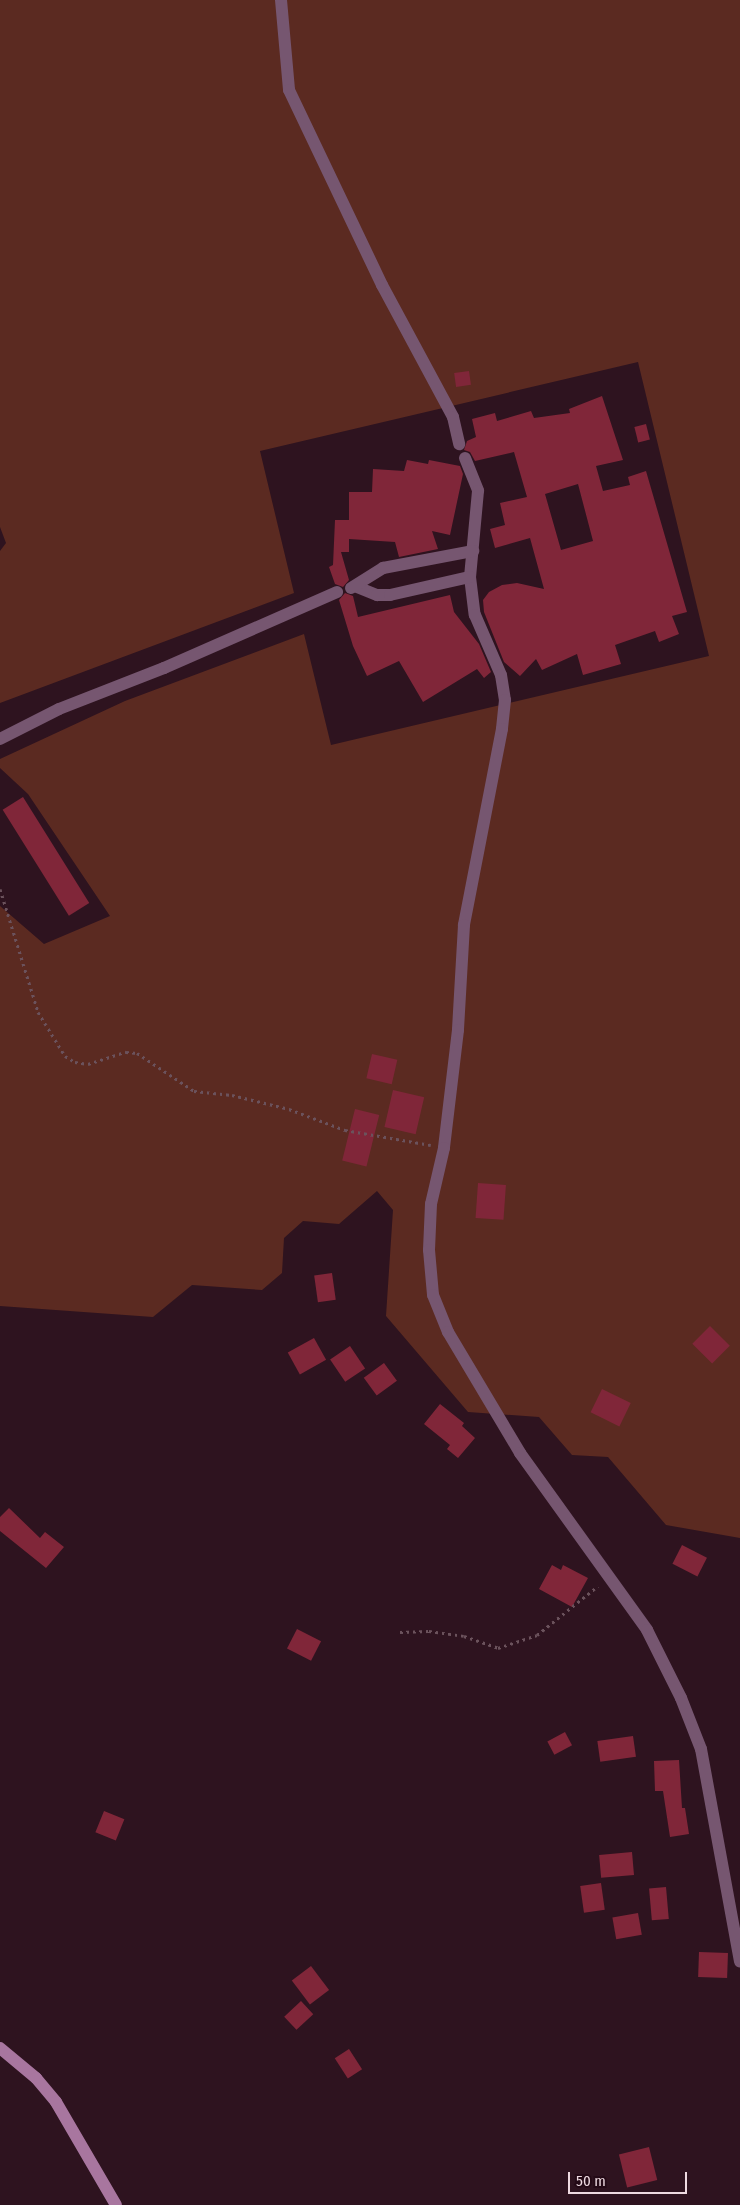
<!DOCTYPE html>
<style>
body{margin:0}
#map{position:relative;width:740px;height:2205px;overflow:hidden;background:#2e131f;font-family:"Fira Sans Condensed",sans-serif}
div>[style]{position:absolute}
[style*='--x']{left:calc(var(--x)*1px);top:calc(var(--y)*1px);width:calc(var(--w)*1px);rotate:calc(var(--a)*1deg)}
.green>*{inset:0;background:#5b2a21}
.building>*{inset:0;background:#802639;transform-origin:0 0}
.path>*{height:3px;margin-top:-1.5px;transform-origin:0;background:repeating-linear-gradient(90deg,#6b525c 0 2.5px,transparent 0 6.5px)}
.street>*{height:12px;margin:-6px;padding:0 6px;transform-origin:6px;border-radius:6px;background:#765670}
.secondary>*{height:12px;margin:-6px;padding:0 6px;transform-origin:6px;border-radius:6px;background:#a8769f}
span{translate:-50% -50%;white-space:nowrap;text-align:center;line-height:1.15;-webkit-text-stroke:4.5px #240a16;paint-order:stroke}
.scale{position:absolute;left:568px;top:2172px;width:119px;height:22px;box-sizing:border-box;border:2px solid #eedae1;border-top:0;padding-left:6px;font-size:15px;line-height:18px;white-space:nowrap;color:#eedae1;-webkit-text-stroke:4px #240a16;paint-order:stroke}
</style>
<div id="map">
<div class="green">
<i style="clip-path:polygon(0 0,740px 0,740px 1538px,666px 1525px,608px 1457px,572px 1455px,539px 1417px,468px 1412px,386px 1316px,393px 1210px,377px 1191px,339px 1224px,303px 1221px,284px 1238px,282px 1273px,262px 1290px,192px 1285px,153px 1317px,0 1306px,0 906px,44px 944px,110px 916px,28px 794px,0 768px,0 759px,125px 701px,304px 634px,331px 745px,709px 656px,638px 362px,260px 451px,294px 593px,0 703px,0 551px,6px 543px,0 527px)"></i>
</div>
<div class="building">
<i style="left:469px;top:371px;width:14px;height:15px;rotate:82deg"></i>
<i style="clip-path:polygon(evenodd,602px 396px,623px 460px,596px 466px,603px 491px,630px 485px,628px 477px,646px 471px,687px 612px,672px 616px,679px 634px,659px 642px,655px 631px,615px 645px,621px 664px,583px 675px,577px 654px,542px 670px,536px 659px,520px 676px,504px 662px,484px 612px,483px 600px,489px 592px,502px 585px,517px 583px,544px 589px,530px 538px,495px 548px,490px 529px,505px 525px,500px 503px,527px 497px,514px 452px,475px 461px,470px 452px,464px 450px,467px 441px,476px 437px,472px 419px,495px 413px,497px 421px,531px 411px,534px 418px,570px 413px,569px 409px,602px 396px,578px 484px,593px 541px,561px 550px,545px 494px,578px 484px)"></i>
<i style="left:646px;top:424px;width:16px;height:12px;rotate:76deg"></i>
<i style="clip-path:polygon(407px 460px,428px 464px,429px 460px,460px 466px,463px 474px,450px 535px,432px 531px,438px 549px,399px 557px,395px 542px,349px 539px,349px 552px,341px 552px,349px 580px,343px 587px,335px 584px,329px 567px,333px 565px,335px 520px,349px 520px,349px 492px,372px 492px,373px 469px,404px 471px)"></i>
<i style="clip-path:polygon(345px 593px,353px 596px,358px 617px,450px 595px,454px 612px,479px 644px,491px 672px,484px 678px,477px 669px,423px 702px,399px 661px,367px 676px,353px 646px,339px 600px)"></i>
<i style="left:23px;top:797px;width:125px;height:24px;rotate:58deg"></i>
<i style="left:372px;top:1054px;width:26px;height:25px;rotate:13deg"></i>
<i style="left:393px;top:1090px;width:32px;height:38px;rotate:13deg"></i>
<i style="left:355px;top:1109px;width:25px;height:53px;rotate:14deg"></i>
<i style="left:478px;top:1183px;width:28px;height:35px;rotate:4deg"></i>
<i style="left:332px;top:1273px;width:27px;height:18px;rotate:82deg"></i>
<i style="left:710px;top:1326px;width:28px;height:25px;rotate:45deg"></i>
<i style="left:314px;top:1338px;width:25px;height:30px;rotate:61deg"></i>
<i style="left:350px;top:1346px;width:27px;height:24px;rotate:56deg"></i>
<i style="left:384px;top:1363px;width:22px;height:25px;rotate:54deg"></i>
<i style="left:602px;top:1389px;width:32px;height:26px;rotate:26deg"></i>
<i style="clip-path:polygon(440px 1404px,464px 1423px,462px 1426px,475px 1438px,458px 1458px,447px 1449px,450px 1445px,424px 1424px)"></i>
<i style="clip-path:polygon(9px 1508px,40px 1538px,45px 1532px,64px 1547px,46px 1568px,0 1531px,0 1517px)"></i>
<i style="left:682px;top:1545px;width:28px;height:21px;rotate:27deg"></i>
<i style="clip-path:polygon(552px 1565px,561px 1570px,563px 1565px,588px 1578px,572px 1607px,539px 1589px)"></i>
<i style="left:297px;top:1629px;width:27px;height:22px;rotate:27deg"></i>
<i style="left:565px;top:1732px;width:15px;height:20px;rotate:62deg"></i>
<i style="left:633px;top:1736px;width:21px;height:36px;rotate:82deg"></i>
<i style="clip-path:polygon(679px 1760px,682px 1808px,685px 1808px,689px 1834px,670px 1837px,663px 1791px,655px 1791px,654px 1761px)"></i>
<i style="left:104px;top:1811px;width:22px;height:23px;rotate:22deg"></i>
<i style="left:632px;top:1852px;width:23px;height:33px;rotate:85deg"></i>
<i style="left:601px;top:1883px;width:27px;height:21px;rotate:82deg"></i>
<i style="left:666px;top:1887px;width:32px;height:17px;rotate:85deg"></i>
<i style="left:638px;top:1913px;width:22px;height:26px;rotate:80deg"></i>
<i style="left:699px;top:1952px;width:29px;height:25px;rotate:2deg"></i>
<i style="left:311px;top:1966px;width:30px;height:24px;rotate:53deg"></i>
<i style="left:301px;top:2001px;width:18px;height:23px;rotate:47deg"></i>
<i style="left:349px;top:2049px;width:24px;height:17px;rotate:57deg"></i>
<i style="left:649px;top:2147px;width:34px;height:31px;rotate:76deg"></i>
</div>
<div class="path">
<i style="--x:0;--y:889;--w:129;--a:72.8"></i>
<i style="--x:38;--y:1012;--w:52;--a:58.5"></i>
<i style="--x:65;--y:1056;--w:12;--a:31"></i>
<i style="--x:75;--y:1062;--w:13;--a:9"></i>
<i style="--x:88;--y:1064;--w:40;--a:-18"></i>
<i style="--x:126;--y:1052;--w:11;--a:5"></i>
<i style="--x:137;--y:1053;--w:69;--a:33.7"></i>
<i style="--x:194;--y:1091;--w:38;--a:6"></i>
<i style="--x:232;--y:1095;--w:59;--a:13.8"></i>
<i style="--x:289;--y:1109;--w:60;--a:20.6"></i>
<i style="--x:345;--y:1130;--w:87;--a:9.9"></i>
<i style="--x:400;--y:1632;--w:29;--a:-2"></i>
<i style="--x:429;--y:1631;--w:35;--a:8"></i>
<i style="--x:464;--y:1636;--w:36;--a:19"></i>
<i style="--x:498;--y:1648;--w:41;--a:-18.4"></i>
<i style="--x:537;--y:1635;--w:78;--a:-38.8"></i>
</div>
<div class="street">
<i style="--x:281;--y:0;--w:90;--a:84.9"></i>
<i style="--x:289;--y:90;--w:216;--a:64.5"></i>
<i style="--x:382;--y:285;--w:150;--a:61.7"></i>
<i style="--x:453;--y:417;--w:28;--a:77"></i>
<i style="--x:465;--y:458;--w:35;--a:68"></i>
<i style="--x:478;--y:491;--w:86;--a:95.3"></i>
<i style="--x:470;--y:577;--w:38;--a:83"></i>
<i style="--x:475;--y:615;--w:65;--a:66.6"></i>
<i style="--x:501;--y:675;--w:25;--a:81"></i>
<i style="--x:505;--y:700;--w:29;--a:96"></i>
<i style="--x:502;--y:729;--w:200;--a:101"></i>
<i style="--x:464;--y:925;--w:105;--a:93.3"></i>
<i style="--x:458;--y:1030;--w:119;--a:96.8"></i>
<i style="--x:444;--y:1148;--w:57;--a:103.1"></i>
<i style="--x:431;--y:1204;--w:46;--a:92.5"></i>
<i style="--x:429;--y:1250;--w:45;--a:84.9"></i>
<i style="--x:433;--y:1295;--w:40;--a:68"></i>
<i style="--x:448;--y:1332;--w:141;--a:59.2"></i>
<i style="--x:520;--y:1453;--w:218;--a:54.3"></i>
<i style="--x:647;--y:1630;--w:76;--a:63.4"></i>
<i style="--x:681;--y:1698;--w:55;--a:68.6"></i>
<i style="--x:701;--y:1749;--w:216;--a:79.6"></i>
<i style="--x:357;--y:587;--w:22;--a:22"></i>
<i style="--x:377;--y:595;--w:13;--a:0"></i>
<i style="--x:390;--y:595;--w:82;--a:-12.7"></i>
<i style="--x:351;--y:588;--w:38;--a:-32"></i>
<i style="--x:383;--y:568;--w:92;--a:-10.7"></i>
<i style="--x:0;--y:739;--w:66;--a:-27"></i>
<i style="--x:59;--y:709;--w:113;--a:-21.3"></i>
<i style="--x:164;--y:668;--w:189;--a:-23.7"></i>
</div>
<div class="secondary">
<i style="--x:0;--y:2048;--w:47;--a:39.8"></i>
<i style="--x:36;--y:2078;--w:31;--a:50"></i>
<i style="--x:56;--y:2102;--w:119;--a:59.8"></i>
</div>
<div class="scale">50 m</div>
</div>
